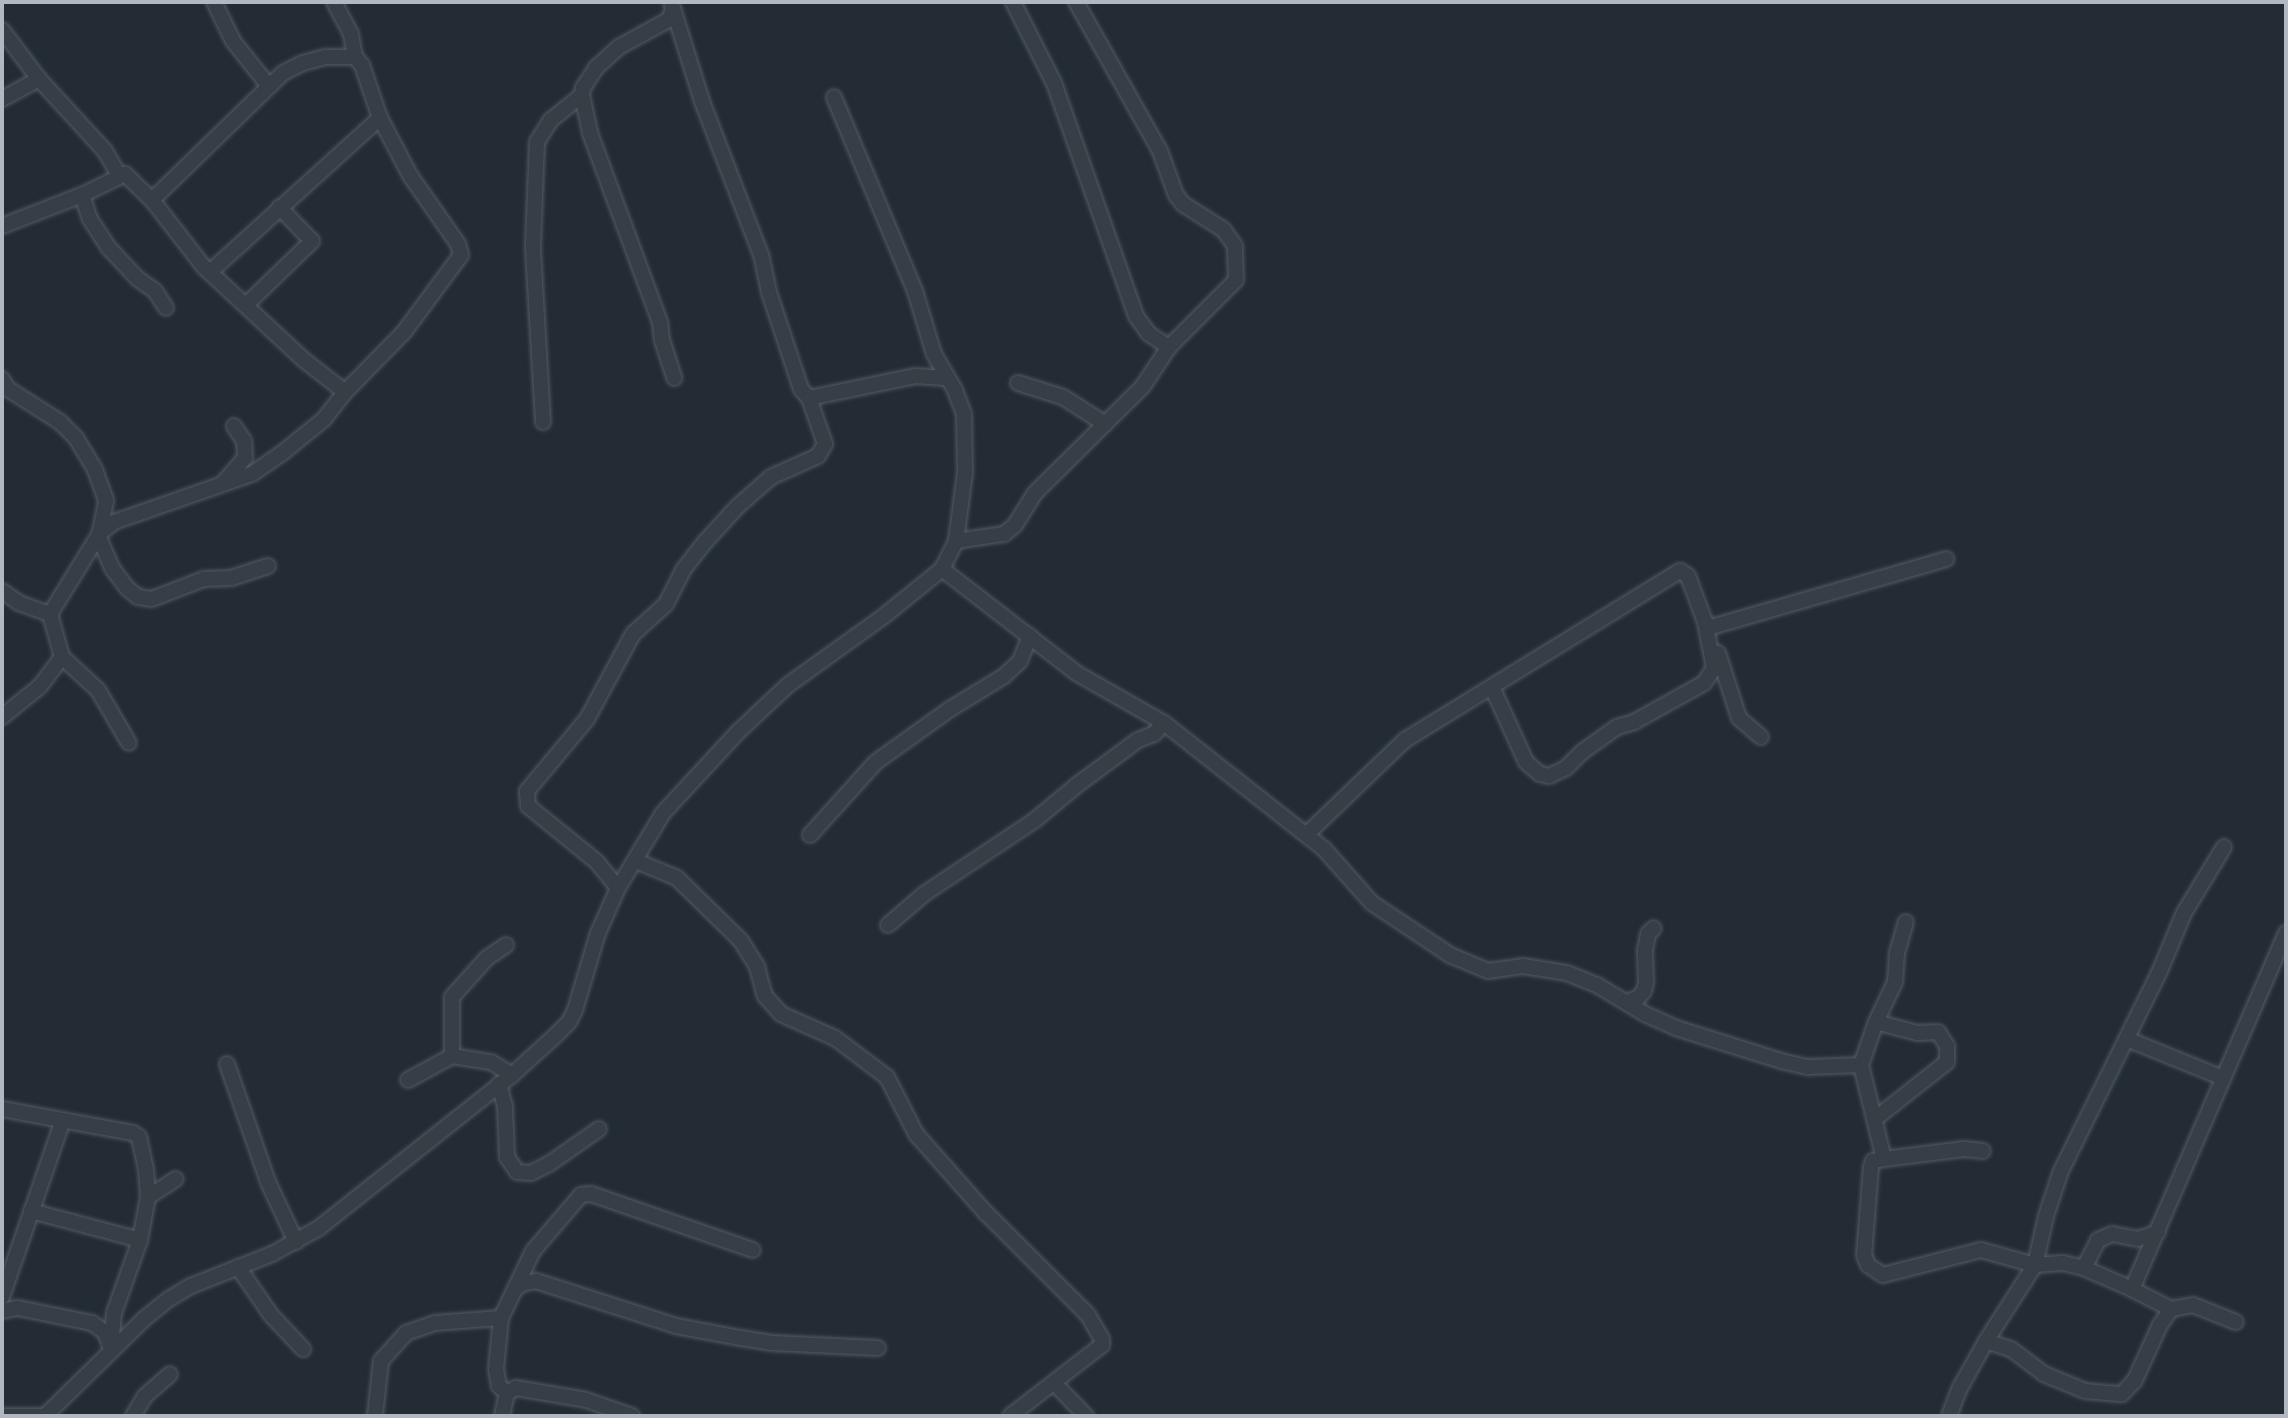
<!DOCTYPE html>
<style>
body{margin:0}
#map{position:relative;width:2288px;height:1418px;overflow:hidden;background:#232c35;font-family:"Asap Condensed",sans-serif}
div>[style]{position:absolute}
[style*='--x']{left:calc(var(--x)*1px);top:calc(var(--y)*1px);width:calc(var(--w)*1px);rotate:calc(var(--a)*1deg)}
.roads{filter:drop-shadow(0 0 2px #545b63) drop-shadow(0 0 2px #545b63)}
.minor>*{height:14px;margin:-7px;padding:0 7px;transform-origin:7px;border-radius:7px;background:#363e46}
span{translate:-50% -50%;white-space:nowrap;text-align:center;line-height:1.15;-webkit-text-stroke:6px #1c232a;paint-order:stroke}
.frame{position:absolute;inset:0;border:4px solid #b1b8c2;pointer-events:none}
</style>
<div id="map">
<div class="roads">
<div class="minor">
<i style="--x:214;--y:2;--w:43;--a:64"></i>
<i style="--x:233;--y:41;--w:56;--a:51.5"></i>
<i style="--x:1013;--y:2;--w:91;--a:63.2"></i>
<i style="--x:1054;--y:83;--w:247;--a:70.6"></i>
<i style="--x:1136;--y:316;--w:22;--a:54"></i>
<i style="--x:1149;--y:334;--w:24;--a:33"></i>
<i style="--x:673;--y:8;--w:11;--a:105"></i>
<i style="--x:670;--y:19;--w:58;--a:151.2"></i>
<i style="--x:619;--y:47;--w:31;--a:138"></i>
<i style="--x:596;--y:68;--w:24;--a:123"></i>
<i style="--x:583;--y:88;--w:7;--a:98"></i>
<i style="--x:582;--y:95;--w:39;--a:78"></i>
<i style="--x:590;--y:133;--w:202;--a:69.7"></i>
<i style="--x:660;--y:322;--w:18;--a:84"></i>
<i style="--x:662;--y:340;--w:40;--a:72"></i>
<i style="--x:2;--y:30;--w:61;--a:52.9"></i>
<i style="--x:39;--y:79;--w:98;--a:47.5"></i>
<i style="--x:105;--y:151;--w:28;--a:60"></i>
<i style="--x:2;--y:99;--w:42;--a:-28.4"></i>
<i style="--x:82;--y:195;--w:25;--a:72"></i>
<i style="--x:90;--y:219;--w:35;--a:57"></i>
<i style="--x:109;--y:248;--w:42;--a:46.9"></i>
<i style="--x:138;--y:279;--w:21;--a:35"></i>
<i style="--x:155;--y:291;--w:20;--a:57"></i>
<i style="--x:152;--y:200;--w:182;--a:-44.1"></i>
<i style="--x:283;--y:73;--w:22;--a:-27"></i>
<i style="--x:303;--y:63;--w:23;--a:-15"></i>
<i style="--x:325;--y:57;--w:30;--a:0"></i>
<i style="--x:2;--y:226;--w:86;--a:-21.2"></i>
<i style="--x:82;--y:195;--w:48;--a:-26"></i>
<i style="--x:125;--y:174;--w:37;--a:44"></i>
<i style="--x:152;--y:200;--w:85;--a:52.2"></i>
<i style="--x:204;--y:267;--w:137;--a:42.9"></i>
<i style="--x:304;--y:360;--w:52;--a:38"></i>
<i style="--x:211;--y:271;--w:228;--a:-42.2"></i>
<i style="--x:246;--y:305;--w:92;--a:-44.1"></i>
<i style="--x:312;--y:241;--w:47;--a:-134.1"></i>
<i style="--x:2;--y:379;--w:12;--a:59"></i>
<i style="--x:8;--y:389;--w:62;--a:32.4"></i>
<i style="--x:60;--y:422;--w:23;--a:45"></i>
<i style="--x:76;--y:438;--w:37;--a:59"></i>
<i style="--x:95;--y:470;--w:33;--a:70"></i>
<i style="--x:106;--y:501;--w:33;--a:101"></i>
<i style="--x:100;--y:533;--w:95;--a:121.7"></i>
<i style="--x:50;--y:614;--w:45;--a:74.4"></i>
<i style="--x:62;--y:657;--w:38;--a:127"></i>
<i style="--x:39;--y:687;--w:48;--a:141"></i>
<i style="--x:1018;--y:383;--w:47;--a:17.3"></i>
<i style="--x:1063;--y:397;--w:50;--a:32.7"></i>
<i style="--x:809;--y:398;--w:108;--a:-11.7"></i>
<i style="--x:915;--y:376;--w:30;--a:4"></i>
<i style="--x:543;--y:422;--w:176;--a:-93.3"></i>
<i style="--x:533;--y:246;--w:104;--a:-87.8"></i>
<i style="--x:537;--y:142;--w:26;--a:-58"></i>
<i style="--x:551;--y:120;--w:40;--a:-39"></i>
<i style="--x:223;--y:483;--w:33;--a:-49"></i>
<i style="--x:245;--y:458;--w:17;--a:-93"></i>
<i style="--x:244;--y:441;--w:18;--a:-124"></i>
<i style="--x:956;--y:541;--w:49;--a:-8.3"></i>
<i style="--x:1004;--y:534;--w:14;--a:-39"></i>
<i style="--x:1015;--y:525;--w:36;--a:-58"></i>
<i style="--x:1034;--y:494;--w:153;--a:-44.7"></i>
<i style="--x:1143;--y:386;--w:47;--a:-56.3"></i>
<i style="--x:1169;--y:347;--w:95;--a:-45"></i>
<i style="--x:1236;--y:280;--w:34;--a:-92"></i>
<i style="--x:1235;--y:246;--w:19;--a:-125"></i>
<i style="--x:1224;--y:230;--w:49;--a:-147.6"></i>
<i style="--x:1183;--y:204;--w:11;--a:-128"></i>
<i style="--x:1176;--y:195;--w:47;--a:-110"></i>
<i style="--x:1160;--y:151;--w:171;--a:-119.4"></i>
<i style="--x:268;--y:566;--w:38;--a:162"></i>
<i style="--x:232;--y:578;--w:28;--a:178"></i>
<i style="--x:204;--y:579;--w:56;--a:159"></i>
<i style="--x:152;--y:599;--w:14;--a:-172"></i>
<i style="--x:138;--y:597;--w:14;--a:-141"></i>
<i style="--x:127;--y:588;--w:25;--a:-127"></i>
<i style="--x:112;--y:568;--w:30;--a:-113"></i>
<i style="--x:100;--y:540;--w:7;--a:-90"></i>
<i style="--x:100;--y:533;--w:18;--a:-38"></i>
<i style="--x:114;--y:522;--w:146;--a:-19.2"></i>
<i style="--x:252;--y:474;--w:35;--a:-35"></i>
<i style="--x:281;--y:454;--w:55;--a:-39.1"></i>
<i style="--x:324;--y:419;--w:34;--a:-52"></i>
<i style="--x:345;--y:392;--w:84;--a:-45.5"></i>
<i style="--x:404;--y:332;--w:96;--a:-53.5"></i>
<i style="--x:461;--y:255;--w:11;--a:-105"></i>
<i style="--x:458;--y:244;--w:82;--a:-125"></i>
<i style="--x:411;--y:177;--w:67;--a:-117.7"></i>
<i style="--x:380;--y:118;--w:56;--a:-108.8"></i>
<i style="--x:362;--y:65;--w:11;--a:-131"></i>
<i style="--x:355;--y:57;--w:23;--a:-100"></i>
<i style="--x:351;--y:34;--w:36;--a:-118"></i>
<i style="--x:942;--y:569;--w:172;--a:37.7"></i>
<i style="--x:1078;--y:674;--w:99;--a:29.7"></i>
<i style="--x:2;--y:591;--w:21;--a:35"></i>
<i style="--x:19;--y:603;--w:33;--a:20"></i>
<i style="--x:1718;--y:653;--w:68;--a:72.1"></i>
<i style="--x:1739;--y:718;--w:29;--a:41"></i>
<i style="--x:62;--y:657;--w:49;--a:42.5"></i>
<i style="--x:98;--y:690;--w:61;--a:59.7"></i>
<i style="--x:1492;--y:687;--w:82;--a:65.6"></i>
<i style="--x:1526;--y:762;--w:18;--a:41"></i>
<i style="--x:1540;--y:774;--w:9;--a:13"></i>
<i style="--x:1549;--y:776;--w:19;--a:-25"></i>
<i style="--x:1566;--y:768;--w:23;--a:-45"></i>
<i style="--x:1582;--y:752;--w:43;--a:-35.5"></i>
<i style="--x:1617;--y:727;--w:18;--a:-16"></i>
<i style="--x:1634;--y:722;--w:80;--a:-29.1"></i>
<i style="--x:1704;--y:683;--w:18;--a:-56"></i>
<i style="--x:1714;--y:668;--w:47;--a:-101.1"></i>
<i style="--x:1307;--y:834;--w:136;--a:-43.8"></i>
<i style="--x:1405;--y:740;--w:323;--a:-31.6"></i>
<i style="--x:1680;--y:571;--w:9;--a:32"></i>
<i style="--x:1688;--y:576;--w:49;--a:69.7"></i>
<i style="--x:1705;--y:622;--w:8;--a:40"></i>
<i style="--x:1711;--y:627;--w:245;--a:-16.1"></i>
<i style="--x:810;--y:835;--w:98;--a:-47.9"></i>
<i style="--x:876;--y:762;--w:91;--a:-35.6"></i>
<i style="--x:950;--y:709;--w:63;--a:-31.4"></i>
<i style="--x:1004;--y:676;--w:22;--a:-43"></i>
<i style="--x:1020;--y:661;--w:27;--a:-68"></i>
<i style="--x:636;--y:861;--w:44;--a:22.5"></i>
<i style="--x:677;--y:878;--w:90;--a:44.5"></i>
<i style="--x:741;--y:941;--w:31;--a:58"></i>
<i style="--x:757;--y:967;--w:30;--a:75"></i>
<i style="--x:765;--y:996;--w:24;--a:48"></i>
<i style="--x:781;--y:1014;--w:59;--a:24"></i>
<i style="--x:835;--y:1038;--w:65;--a:36.9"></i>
<i style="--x:887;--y:1077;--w:64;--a:63"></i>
<i style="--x:916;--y:1134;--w:106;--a:48.5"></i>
<i style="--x:986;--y:1213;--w:144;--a:45"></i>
<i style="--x:1088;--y:1315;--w:28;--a:60"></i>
<i style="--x:1102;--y:1339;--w:6;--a:90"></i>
<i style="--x:1102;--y:1345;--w:116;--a:142.3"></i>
<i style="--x:618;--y:888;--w:33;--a:-129"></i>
<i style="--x:597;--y:862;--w:89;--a:-140.9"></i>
<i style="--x:528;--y:806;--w:15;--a:-94"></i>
<i style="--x:527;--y:791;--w:94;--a:-50.2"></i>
<i style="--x:587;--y:719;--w:97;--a:-61.6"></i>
<i style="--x:633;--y:634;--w:45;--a:-42.3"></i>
<i style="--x:666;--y:604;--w:38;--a:-63"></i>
<i style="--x:683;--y:570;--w:37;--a:-52"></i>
<i style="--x:706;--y:541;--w:47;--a:-47.6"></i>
<i style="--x:738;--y:506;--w:44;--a:-41.3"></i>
<i style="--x:771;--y:477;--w:51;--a:-24.1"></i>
<i style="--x:818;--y:456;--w:14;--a:-60"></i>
<i style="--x:825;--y:444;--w:49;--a:-109.2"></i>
<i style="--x:809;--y:398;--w:12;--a:-132"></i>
<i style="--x:801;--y:389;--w:102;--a:-108.3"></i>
<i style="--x:769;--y:292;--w:38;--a:-102"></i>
<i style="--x:761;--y:255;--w:165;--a:-111"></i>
<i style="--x:702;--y:101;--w:104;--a:-107.4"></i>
<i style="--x:888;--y:925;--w:48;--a:-40.7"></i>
<i style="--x:924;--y:894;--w:133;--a:-33.7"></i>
<i style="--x:1035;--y:820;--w:55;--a:-39.8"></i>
<i style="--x:1077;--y:785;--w:76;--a:-36.4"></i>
<i style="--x:1138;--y:740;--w:17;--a:-21"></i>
<i style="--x:1154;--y:734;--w:15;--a:-48"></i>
<i style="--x:1164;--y:723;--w:204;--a:38.2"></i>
<i style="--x:1324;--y:849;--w:72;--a:48.4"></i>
<i style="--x:1372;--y:903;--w:94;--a:33.7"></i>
<i style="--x:1450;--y:955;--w:41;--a:22.8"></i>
<i style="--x:1488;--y:971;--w:35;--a:-8"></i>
<i style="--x:1523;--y:966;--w:45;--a:9"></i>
<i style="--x:1567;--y:973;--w:32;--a:22"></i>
<i style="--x:1597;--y:985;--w:56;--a:31.1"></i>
<i style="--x:1645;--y:1014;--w:34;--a:24"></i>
<i style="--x:1676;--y:1028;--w:110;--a:17.4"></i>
<i style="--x:1781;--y:1061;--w:28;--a:13"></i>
<i style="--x:1808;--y:1067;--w:53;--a:-2.2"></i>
<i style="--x:1861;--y:1065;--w:97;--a:76.3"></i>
<i style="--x:1884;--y:1159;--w:11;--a:170"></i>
<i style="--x:1873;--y:1161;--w:6;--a:108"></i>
<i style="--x:1871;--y:1167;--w:88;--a:94.5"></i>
<i style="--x:1864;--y:1255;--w:11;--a:68"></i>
<i style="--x:1868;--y:1265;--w:18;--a:34"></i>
<i style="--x:1883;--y:1275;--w:101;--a:-14.3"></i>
<i style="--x:1981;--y:1250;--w:56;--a:15.5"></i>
<i style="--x:2035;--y:1265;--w:50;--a:-77.3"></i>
<i style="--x:2046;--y:1216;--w:47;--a:-71.6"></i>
<i style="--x:2061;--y:1171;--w:221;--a:-63.7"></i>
<i style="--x:2159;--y:973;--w:65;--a:-67.4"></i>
<i style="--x:2184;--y:913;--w:77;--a:-58.8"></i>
<i style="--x:1627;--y:1002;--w:12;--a:-20"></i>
<i style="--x:1638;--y:998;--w:9;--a:-49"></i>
<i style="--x:1644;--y:991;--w:9;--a:-77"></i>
<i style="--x:1646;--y:982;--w:32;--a:-92"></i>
<i style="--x:1645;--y:950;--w:16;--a:-79"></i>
<i style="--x:1648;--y:934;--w:8;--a:-45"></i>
<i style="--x:1876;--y:1022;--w:44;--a:-64.6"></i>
<i style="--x:1895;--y:982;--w:29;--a:-86"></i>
<i style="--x:1897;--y:953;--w:32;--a:-74"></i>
<i style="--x:2127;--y:1039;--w:104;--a:22.1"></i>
<i style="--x:452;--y:1056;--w:59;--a:-90"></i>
<i style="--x:452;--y:997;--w:52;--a:-48.1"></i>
<i style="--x:487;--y:958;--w:23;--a:-34"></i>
<i style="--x:227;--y:1064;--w:125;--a:70.8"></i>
<i style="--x:268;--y:1182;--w:66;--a:65"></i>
<i style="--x:1861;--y:1065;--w:46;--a:-70.8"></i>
<i style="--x:1876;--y:1022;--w:43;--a:14.7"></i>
<i style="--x:1918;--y:1033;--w:20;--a:-3"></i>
<i style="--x:1938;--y:1032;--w:17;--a:57"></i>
<i style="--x:1947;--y:1046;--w:16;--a:90"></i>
<i style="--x:1947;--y:1062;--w:90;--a:141.7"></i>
<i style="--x:408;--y:1080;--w:50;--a:-28.6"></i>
<i style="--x:452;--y:1056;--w:39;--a:9"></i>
<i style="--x:491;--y:1062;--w:25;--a:32"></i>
<i style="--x:499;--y:1084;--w:24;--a:75"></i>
<i style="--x:505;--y:1107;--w:50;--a:87.7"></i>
<i style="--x:507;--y:1157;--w:18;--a:56"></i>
<i style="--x:517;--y:1172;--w:14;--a:4"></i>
<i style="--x:531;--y:1173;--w:20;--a:-27"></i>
<i style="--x:549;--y:1164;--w:61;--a:-35"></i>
<i style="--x:2;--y:1109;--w:133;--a:10.4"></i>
<i style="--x:133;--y:1133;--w:7;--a:34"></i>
<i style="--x:139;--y:1137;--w:33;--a:78"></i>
<i style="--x:146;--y:1169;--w:28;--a:86"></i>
<i style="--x:148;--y:1197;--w:44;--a:100.5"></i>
<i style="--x:140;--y:1240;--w:77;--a:109.6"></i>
<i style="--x:114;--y:1313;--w:38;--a:95"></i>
<i style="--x:1884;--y:1159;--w:81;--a:-7.1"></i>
<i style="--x:1964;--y:1149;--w:19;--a:6"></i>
<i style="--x:148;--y:1197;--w:33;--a:-33"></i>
<i style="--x:31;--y:1211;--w:113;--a:14.9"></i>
<i style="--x:238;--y:1267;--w:58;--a:55.5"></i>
<i style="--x:271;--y:1315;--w:47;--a:46.7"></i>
<i style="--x:2084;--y:1268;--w:31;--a:-63"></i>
<i style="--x:2098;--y:1240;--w:15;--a:-23"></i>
<i style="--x:2112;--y:1234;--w:26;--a:11"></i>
<i style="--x:2138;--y:1239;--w:21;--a:-19"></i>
<i style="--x:515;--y:1289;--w:11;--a:-34"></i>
<i style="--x:524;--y:1283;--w:12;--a:-9"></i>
<i style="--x:536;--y:1281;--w:147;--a:17.8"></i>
<i style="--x:676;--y:1326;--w:66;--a:10.5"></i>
<i style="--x:741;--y:1338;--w:31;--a:9"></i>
<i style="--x:772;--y:1343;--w:106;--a:2.7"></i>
<i style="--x:2;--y:1297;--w:187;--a:-71"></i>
<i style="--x:2171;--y:1309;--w:22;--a:-10"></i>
<i style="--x:2193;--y:1305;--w:46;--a:21.6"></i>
<i style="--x:2;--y:1311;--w:16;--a:-11"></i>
<i style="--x:18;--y:1308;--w:76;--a:11.5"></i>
<i style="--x:92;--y:1323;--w:16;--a:35"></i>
<i style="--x:105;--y:1332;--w:15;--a:70"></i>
<i style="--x:1986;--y:1341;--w:26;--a:18"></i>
<i style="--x:2011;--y:1349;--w:41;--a:37.1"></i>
<i style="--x:2044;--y:1374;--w:44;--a:22.5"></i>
<i style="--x:2085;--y:1391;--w:37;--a:5"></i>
<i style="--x:2122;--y:1394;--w:19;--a:-47"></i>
<i style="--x:2135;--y:1380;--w:60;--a:-65.6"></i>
<i style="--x:2160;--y:1325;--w:19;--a:-55"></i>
<i style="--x:2171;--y:1309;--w:44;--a:-152.9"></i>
<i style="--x:1055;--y:1384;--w:45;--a:45.9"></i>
<i style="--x:507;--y:1393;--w:11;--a:-139"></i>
<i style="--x:499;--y:1386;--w:17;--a:-100"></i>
<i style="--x:496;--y:1369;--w:51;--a:-84.4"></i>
<i style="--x:501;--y:1318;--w:74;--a:-64.5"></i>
<i style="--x:533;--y:1251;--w:74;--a:-49.4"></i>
<i style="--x:581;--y:1195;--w:10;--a:-6"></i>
<i style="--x:591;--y:1194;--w:171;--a:19.1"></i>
<i style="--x:2;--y:1416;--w:39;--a:0"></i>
<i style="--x:45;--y:1416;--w:139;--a:-44.4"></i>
<i style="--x:144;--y:1319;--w:32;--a:-39"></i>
<i style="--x:169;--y:1299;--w:26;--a:-31"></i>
<i style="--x:191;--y:1286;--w:87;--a:-21.6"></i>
<i style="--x:272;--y:1254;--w:54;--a:-29"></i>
<i style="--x:319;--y:1228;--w:246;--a:-38.4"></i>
<i style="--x:512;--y:1075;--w:58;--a:-42.2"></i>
<i style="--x:555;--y:1036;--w:20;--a:-45"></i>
<i style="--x:569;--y:1022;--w:13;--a:-63"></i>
<i style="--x:575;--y:1010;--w:80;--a:-73.4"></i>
<i style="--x:598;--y:933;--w:49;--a:-66"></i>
<i style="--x:618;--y:888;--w:87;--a:-59"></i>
<i style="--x:663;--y:813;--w:112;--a:-47.2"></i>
<i style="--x:739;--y:731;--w:67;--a:-43.2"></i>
<i style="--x:788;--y:685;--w:118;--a:-35.7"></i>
<i style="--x:884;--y:616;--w:75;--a:-39"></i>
<i style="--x:942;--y:569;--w:31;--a:-63"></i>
<i style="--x:956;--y:541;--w:69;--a:-82.5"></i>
<i style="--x:965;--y:473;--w:59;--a:-91"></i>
<i style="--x:964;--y:414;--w:26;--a:-111"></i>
<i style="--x:955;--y:390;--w:42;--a:-120.3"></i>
<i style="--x:934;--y:354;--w:66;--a:-106.8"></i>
<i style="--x:915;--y:291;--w:210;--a:-112.7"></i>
<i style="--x:133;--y:1416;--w:23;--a:-59"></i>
<i style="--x:145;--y:1396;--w:33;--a:-41"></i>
<i style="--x:375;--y:1416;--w:55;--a:-83.8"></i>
<i style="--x:381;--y:1361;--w:38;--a:-48"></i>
<i style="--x:406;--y:1333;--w:31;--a:-19"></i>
<i style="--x:435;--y:1323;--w:66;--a:-4.3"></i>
<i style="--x:502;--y:1416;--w:24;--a:-78"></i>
<i style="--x:507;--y:1393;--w:10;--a:-29"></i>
<i style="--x:516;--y:1388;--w:71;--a:9.7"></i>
<i style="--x:586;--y:1400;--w:49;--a:19.2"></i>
<i style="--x:1949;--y:1416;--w:30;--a:-69"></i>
<i style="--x:1960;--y:1388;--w:54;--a:-61"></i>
<i style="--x:1986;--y:1341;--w:90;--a:-57.2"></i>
<i style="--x:2035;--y:1265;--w:28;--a:-4"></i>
<i style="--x:2063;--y:1263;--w:22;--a:13"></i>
<i style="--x:2084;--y:1268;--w:52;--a:23.6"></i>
<i style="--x:2132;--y:1289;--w:388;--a:-66.6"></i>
</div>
</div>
<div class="frame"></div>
</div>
